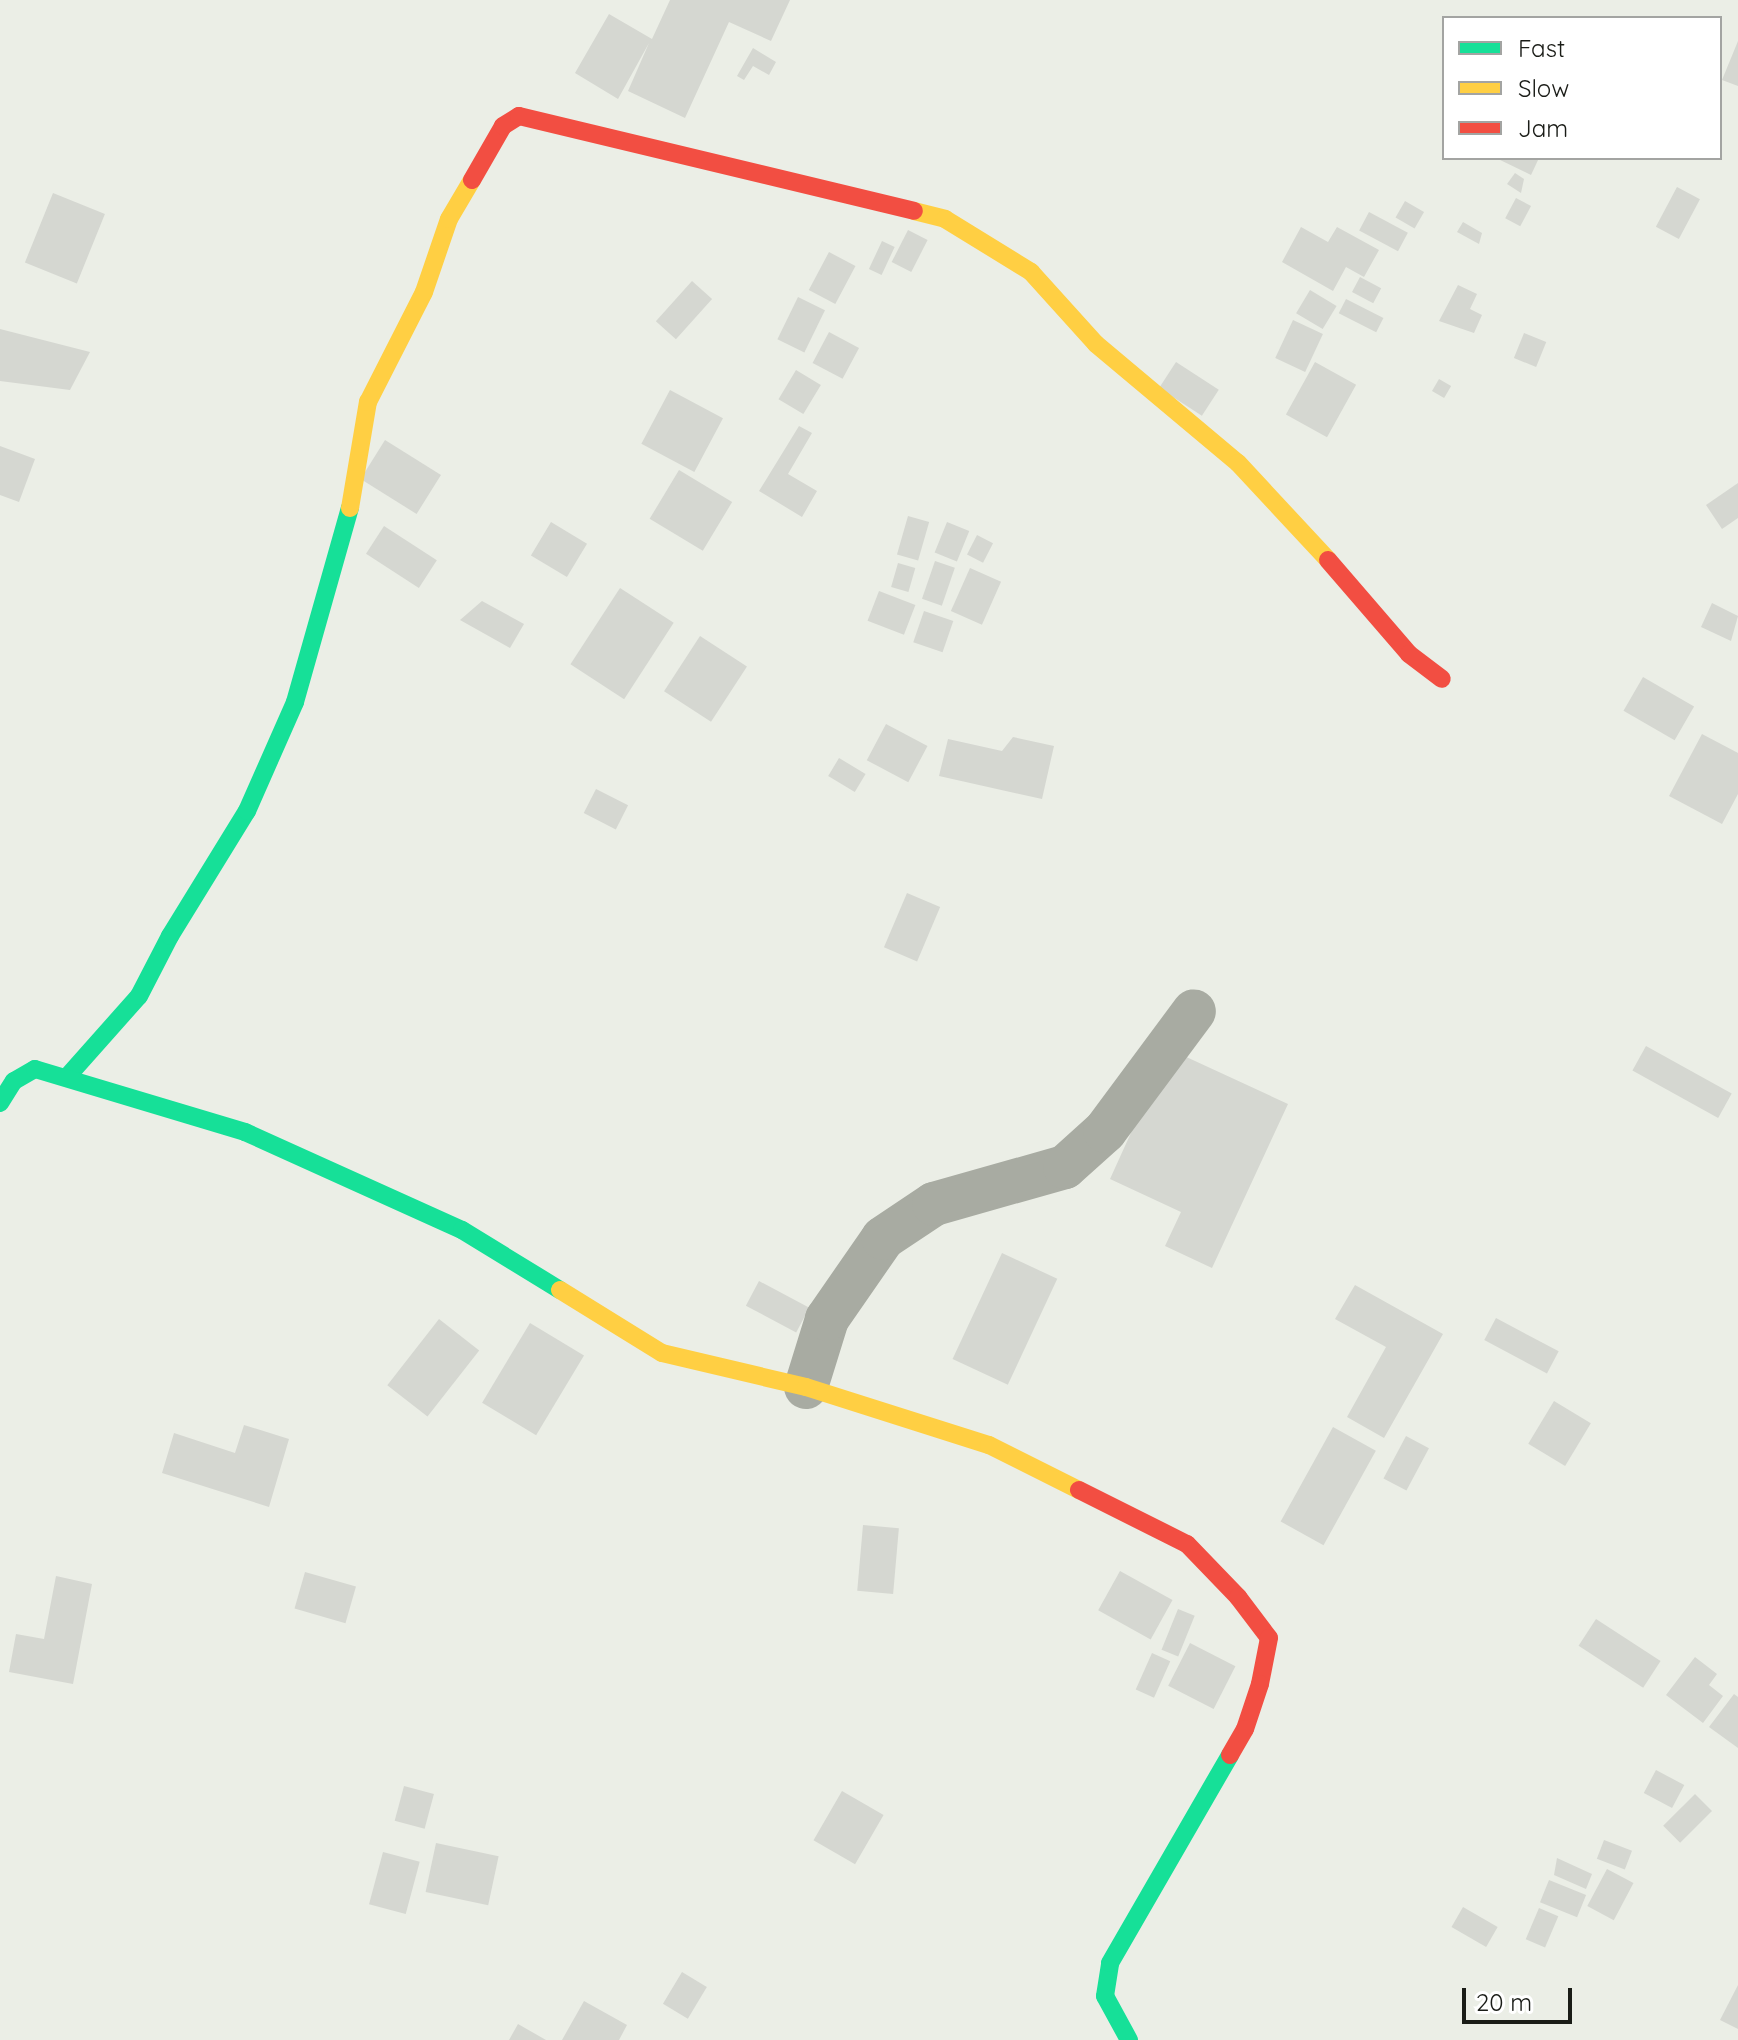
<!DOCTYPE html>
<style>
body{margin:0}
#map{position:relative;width:1738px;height:2040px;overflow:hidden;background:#ebeee6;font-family:Quicksand,sans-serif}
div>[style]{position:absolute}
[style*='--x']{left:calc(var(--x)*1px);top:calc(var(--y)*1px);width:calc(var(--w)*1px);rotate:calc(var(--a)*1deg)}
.building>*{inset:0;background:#d5d7d1;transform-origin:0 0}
.street>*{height:44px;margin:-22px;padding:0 22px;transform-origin:22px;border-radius:22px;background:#a8aba2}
.fast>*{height:18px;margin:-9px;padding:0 9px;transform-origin:9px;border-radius:9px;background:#16e098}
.slow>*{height:18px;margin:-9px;padding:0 9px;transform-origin:9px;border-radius:9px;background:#ffcf43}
.jam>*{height:18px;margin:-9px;padding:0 9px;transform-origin:9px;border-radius:9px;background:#f24e42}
span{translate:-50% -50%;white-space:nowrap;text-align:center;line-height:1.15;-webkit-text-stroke:6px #fff;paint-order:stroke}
.legend{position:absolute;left:1442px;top:16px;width:280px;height:144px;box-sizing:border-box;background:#fff;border:2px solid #a3a4a2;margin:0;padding:10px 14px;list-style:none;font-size:24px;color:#1a1c17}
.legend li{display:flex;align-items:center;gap:16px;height:40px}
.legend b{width:40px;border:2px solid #a3a4a2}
.scale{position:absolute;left:1462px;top:1988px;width:110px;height:36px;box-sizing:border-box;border:4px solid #1a1c17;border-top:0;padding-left:10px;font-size:24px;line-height:28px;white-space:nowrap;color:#1a1c17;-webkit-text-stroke:6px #fff;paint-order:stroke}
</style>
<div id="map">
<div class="building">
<i style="clip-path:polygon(670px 0,790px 0,771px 41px,729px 22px,685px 118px,628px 91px,649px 43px,618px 99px,575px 73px,609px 14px,652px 39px)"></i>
<i style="clip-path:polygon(1738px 41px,1738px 86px,1722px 80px)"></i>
<i style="clip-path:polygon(753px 48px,776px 62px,769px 75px,753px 66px,744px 80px,737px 76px)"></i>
<i style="clip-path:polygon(1496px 158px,1539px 158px,1531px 175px)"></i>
<i style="clip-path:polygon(1515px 173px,1524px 179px,1521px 193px,1507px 184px)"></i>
<i style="left:1677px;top:187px;width:26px;height:45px;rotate:28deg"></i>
<i style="left:53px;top:193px;width:56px;height:75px;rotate:22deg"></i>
<i style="left:1516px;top:198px;width:17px;height:23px;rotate:28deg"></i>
<i style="left:1405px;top:201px;width:22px;height:19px;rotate:30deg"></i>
<i style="left:1369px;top:212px;width:44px;height:21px;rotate:28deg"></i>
<i style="clip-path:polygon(1463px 222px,1482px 233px,1479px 244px,1457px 232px)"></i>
<i style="clip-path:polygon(1301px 227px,1328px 242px,1337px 227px,1379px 250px,1364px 277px,1346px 267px,1333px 291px,1282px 262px)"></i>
<i style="left:908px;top:230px;width:22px;height:36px;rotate:27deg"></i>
<i style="left:882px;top:241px;width:14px;height:31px;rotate:25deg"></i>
<i style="left:829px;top:252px;width:30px;height:43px;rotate:28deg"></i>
<i style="left:1360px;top:277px;width:24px;height:17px;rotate:28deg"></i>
<i style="left:692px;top:281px;width:27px;height:54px;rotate:42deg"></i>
<i style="clip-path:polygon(1458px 285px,1477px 294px,1470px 309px,1482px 315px,1474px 333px,1439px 321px)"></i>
<i style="left:1310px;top:290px;width:31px;height:27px;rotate:31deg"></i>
<i style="left:798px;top:297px;width:30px;height:47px;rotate:26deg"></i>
<i style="left:1346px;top:299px;width:42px;height:16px;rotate:27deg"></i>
<i style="left:1293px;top:320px;width:33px;height:42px;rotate:25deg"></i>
<i style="clip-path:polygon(0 329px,90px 352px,70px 390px,0 381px)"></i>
<i style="left:829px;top:332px;width:34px;height:35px;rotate:28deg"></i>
<i style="left:1524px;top:333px;width:24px;height:27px;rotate:22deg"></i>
<i style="left:1176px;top:362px;width:51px;height:31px;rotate:33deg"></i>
<i style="left:1315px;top:362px;width:47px;height:60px;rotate:29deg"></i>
<i style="left:796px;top:370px;width:29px;height:34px;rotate:31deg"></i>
<i style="left:1439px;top:379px;width:14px;height:14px;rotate:30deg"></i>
<i style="left:670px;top:390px;width:60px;height:61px;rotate:28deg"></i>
<i style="clip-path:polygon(799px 426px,812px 433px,788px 474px,817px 491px,802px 517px,759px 491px)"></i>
<i style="left:385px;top:440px;width:66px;height:46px;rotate:32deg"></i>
<i style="clip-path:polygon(0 446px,35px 459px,19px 502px,0 495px)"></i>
<i style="left:679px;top:470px;width:62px;height:57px;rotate:31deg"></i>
<i style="clip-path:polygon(1738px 483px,1738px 518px,1722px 529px,1706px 505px)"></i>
<i style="left:908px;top:516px;width:22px;height:40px;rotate:16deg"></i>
<i style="left:551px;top:522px;width:42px;height:39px;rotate:31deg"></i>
<i style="left:947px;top:522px;width:24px;height:33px;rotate:22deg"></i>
<i style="left:384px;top:526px;width:63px;height:33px;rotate:33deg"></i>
<i style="left:977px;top:535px;width:18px;height:22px;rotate:27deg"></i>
<i style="left:935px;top:561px;width:21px;height:40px;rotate:19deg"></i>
<i style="left:898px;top:563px;width:18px;height:25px;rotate:16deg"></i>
<i style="left:970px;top:568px;width:34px;height:47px;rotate:24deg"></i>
<i style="left:620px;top:588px;width:64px;height:91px;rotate:33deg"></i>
<i style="left:879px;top:591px;width:39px;height:32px;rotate:21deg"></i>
<i style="clip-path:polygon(482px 601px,524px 624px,510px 648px,460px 620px)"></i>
<i style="clip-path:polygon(1712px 603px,1738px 616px,1731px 641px,1701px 627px)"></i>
<i style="left:924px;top:611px;width:31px;height:33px;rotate:19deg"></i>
<i style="left:700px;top:636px;width:56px;height:66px;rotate:33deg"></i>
<i style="left:1643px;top:677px;width:59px;height:39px;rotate:30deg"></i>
<i style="left:886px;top:724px;width:47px;height:41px;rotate:28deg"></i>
<i style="clip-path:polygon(1702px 734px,1738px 753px,1738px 794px,1722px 824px,1669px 796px)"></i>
<i style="clip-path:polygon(1013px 737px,1054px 746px,1042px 799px,939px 776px,948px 739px,1002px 751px)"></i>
<i style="left:839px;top:758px;width:31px;height:21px;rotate:31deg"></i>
<i style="left:596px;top:789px;width:36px;height:27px;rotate:27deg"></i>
<i style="left:907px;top:893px;width:36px;height:59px;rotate:23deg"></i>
<i style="left:1646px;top:1046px;width:98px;height:28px;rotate:29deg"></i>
<i style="clip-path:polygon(1169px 1049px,1288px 1104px,1212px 1268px,1165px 1246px,1181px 1212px,1110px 1179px)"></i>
<i style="left:1002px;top:1253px;width:61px;height:117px;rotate:25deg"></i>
<i style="left:759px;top:1281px;width:57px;height:28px;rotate:28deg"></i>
<i style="clip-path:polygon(1355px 1285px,1443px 1334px,1384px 1438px,1347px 1417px,1386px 1347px,1335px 1319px)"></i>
<i style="left:1496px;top:1318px;width:71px;height:25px;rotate:28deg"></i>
<i style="left:439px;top:1319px;width:51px;height:84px;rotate:38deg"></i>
<i style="left:530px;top:1323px;width:63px;height:93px;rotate:31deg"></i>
<i style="left:1554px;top:1401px;width:43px;height:50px;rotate:31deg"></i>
<i style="clip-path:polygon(244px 1425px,289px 1439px,269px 1507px,162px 1473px,174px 1433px,235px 1453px)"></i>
<i style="left:1333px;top:1427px;width:49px;height:108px;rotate:29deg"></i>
<i style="left:1406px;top:1436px;width:26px;height:48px;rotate:28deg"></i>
<i style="left:863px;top:1525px;width:36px;height:66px;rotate:5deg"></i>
<i style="left:1120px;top:1571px;width:60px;height:45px;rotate:29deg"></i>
<i style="left:305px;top:1572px;width:53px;height:38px;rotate:16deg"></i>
<i style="clip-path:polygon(56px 1576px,92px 1584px,73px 1684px,9px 1672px,16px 1634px,44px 1639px)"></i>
<i style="left:1178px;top:1609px;width:18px;height:44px;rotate:22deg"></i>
<i style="left:1596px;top:1619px;width:77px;height:32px;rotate:33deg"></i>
<i style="left:1190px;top:1643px;width:51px;height:48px;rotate:27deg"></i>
<i style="left:1152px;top:1653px;width:20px;height:40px;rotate:24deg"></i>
<i style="clip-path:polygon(1695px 1657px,1717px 1674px,1709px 1685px,1723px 1696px,1703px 1723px,1666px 1695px)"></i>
<i style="clip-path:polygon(1734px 1694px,1738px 1697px,1738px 1748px,1709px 1727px)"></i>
<i style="left:1656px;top:1770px;width:32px;height:26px;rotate:28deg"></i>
<i style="left:404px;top:1786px;width:31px;height:36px;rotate:15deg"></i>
<i style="left:842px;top:1791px;width:48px;height:57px;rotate:30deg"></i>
<i style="left:1695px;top:1794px;width:24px;height:45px;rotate:45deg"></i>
<i style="left:1604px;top:1840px;width:30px;height:20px;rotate:21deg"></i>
<i style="left:436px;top:1843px;width:64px;height:50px;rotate:12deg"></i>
<i style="left:383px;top:1852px;width:38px;height:54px;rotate:15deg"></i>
<i style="clip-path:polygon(1557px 1858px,1592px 1874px,1586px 1889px,1554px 1875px)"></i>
<i style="left:1607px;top:1869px;width:30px;height:42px;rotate:28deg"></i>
<i style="left:1549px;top:1880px;width:40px;height:24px;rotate:22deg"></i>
<i style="left:1463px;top:1907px;width:40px;height:23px;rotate:30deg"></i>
<i style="left:1539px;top:1908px;width:21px;height:34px;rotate:23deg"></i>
<i style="left:682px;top:1972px;width:29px;height:37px;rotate:31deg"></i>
<i style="clip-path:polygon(1738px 1985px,1738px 2029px,1720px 2020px)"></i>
<i style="clip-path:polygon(584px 2001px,627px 2025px,619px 2040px,562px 2040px)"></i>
<i style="clip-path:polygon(518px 2024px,546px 2040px,509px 2040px)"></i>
</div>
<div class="street">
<i style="--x:806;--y:1387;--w:71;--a:-72.8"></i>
<i style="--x:827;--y:1319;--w:98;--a:-55.3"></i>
<i style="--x:883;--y:1238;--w:61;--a:-33.7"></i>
<i style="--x:934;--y:1204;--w:136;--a:-15.8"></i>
<i style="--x:1065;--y:1167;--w:54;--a:-42"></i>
<i style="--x:1105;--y:1131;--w:149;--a:-53.4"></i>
</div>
<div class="fast">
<i style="--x:67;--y:1077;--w:108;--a:-48.4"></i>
<i style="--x:139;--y:996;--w:68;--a:-62.7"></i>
<i style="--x:170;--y:936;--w:147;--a:-58.4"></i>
<i style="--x:247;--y:811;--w:119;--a:-66.2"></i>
<i style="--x:295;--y:702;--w:202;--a:-74.2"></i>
<i style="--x:0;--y:1103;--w:26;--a:-58"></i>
<i style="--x:14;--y:1081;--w:24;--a:-30"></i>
<i style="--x:35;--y:1069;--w:219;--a:16.7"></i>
<i style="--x:245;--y:1132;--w:238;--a:24.3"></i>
<i style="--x:462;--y:1230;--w:115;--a:31.5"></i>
<i style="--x:1129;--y:2040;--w:50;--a:-118.6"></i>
<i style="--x:1105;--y:1996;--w:33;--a:-81"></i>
<i style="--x:1110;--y:1963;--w:240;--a:-60"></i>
</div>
<div class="slow">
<i style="--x:914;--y:211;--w:32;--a:14"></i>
<i style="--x:945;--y:219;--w:101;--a:31.6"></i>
<i style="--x:1031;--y:272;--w:97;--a:47.9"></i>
<i style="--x:1096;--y:344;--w:185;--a:40"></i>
<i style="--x:1238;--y:463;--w:132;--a:47.1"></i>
<i style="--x:350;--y:508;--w:108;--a:-80.4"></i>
<i style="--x:368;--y:402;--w:123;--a:-63"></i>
<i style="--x:424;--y:292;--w:77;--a:-71.1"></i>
<i style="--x:449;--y:219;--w:45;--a:-59.5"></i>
<i style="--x:560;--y:1290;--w:120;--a:31.7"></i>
<i style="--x:662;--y:1353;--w:148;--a:13.3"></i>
<i style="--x:806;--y:1387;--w:192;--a:17.6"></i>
<i style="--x:989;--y:1445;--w:101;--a:26.6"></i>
</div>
<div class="jam">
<i style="--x:472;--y:180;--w:62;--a:-60.1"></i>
<i style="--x:503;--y:126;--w:19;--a:-32"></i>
<i style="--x:519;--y:116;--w:406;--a:13.5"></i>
<i style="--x:1328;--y:560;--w:124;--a:49.2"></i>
<i style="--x:1409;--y:654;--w:41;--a:37.1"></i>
<i style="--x:1079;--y:1490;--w:121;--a:26.6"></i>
<i style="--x:1187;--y:1544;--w:74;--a:46.1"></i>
<i style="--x:1238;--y:1597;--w:51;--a:52.9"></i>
<i style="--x:1269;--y:1638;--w:47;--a:101.1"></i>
<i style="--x:1260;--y:1684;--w:47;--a:108.4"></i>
<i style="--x:1245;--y:1729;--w:30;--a:120"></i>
</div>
<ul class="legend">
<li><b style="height:10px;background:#16e098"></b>Fast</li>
<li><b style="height:10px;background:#ffcf43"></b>Slow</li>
<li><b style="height:10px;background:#f24e42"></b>Jam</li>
</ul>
<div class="scale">20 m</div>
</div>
